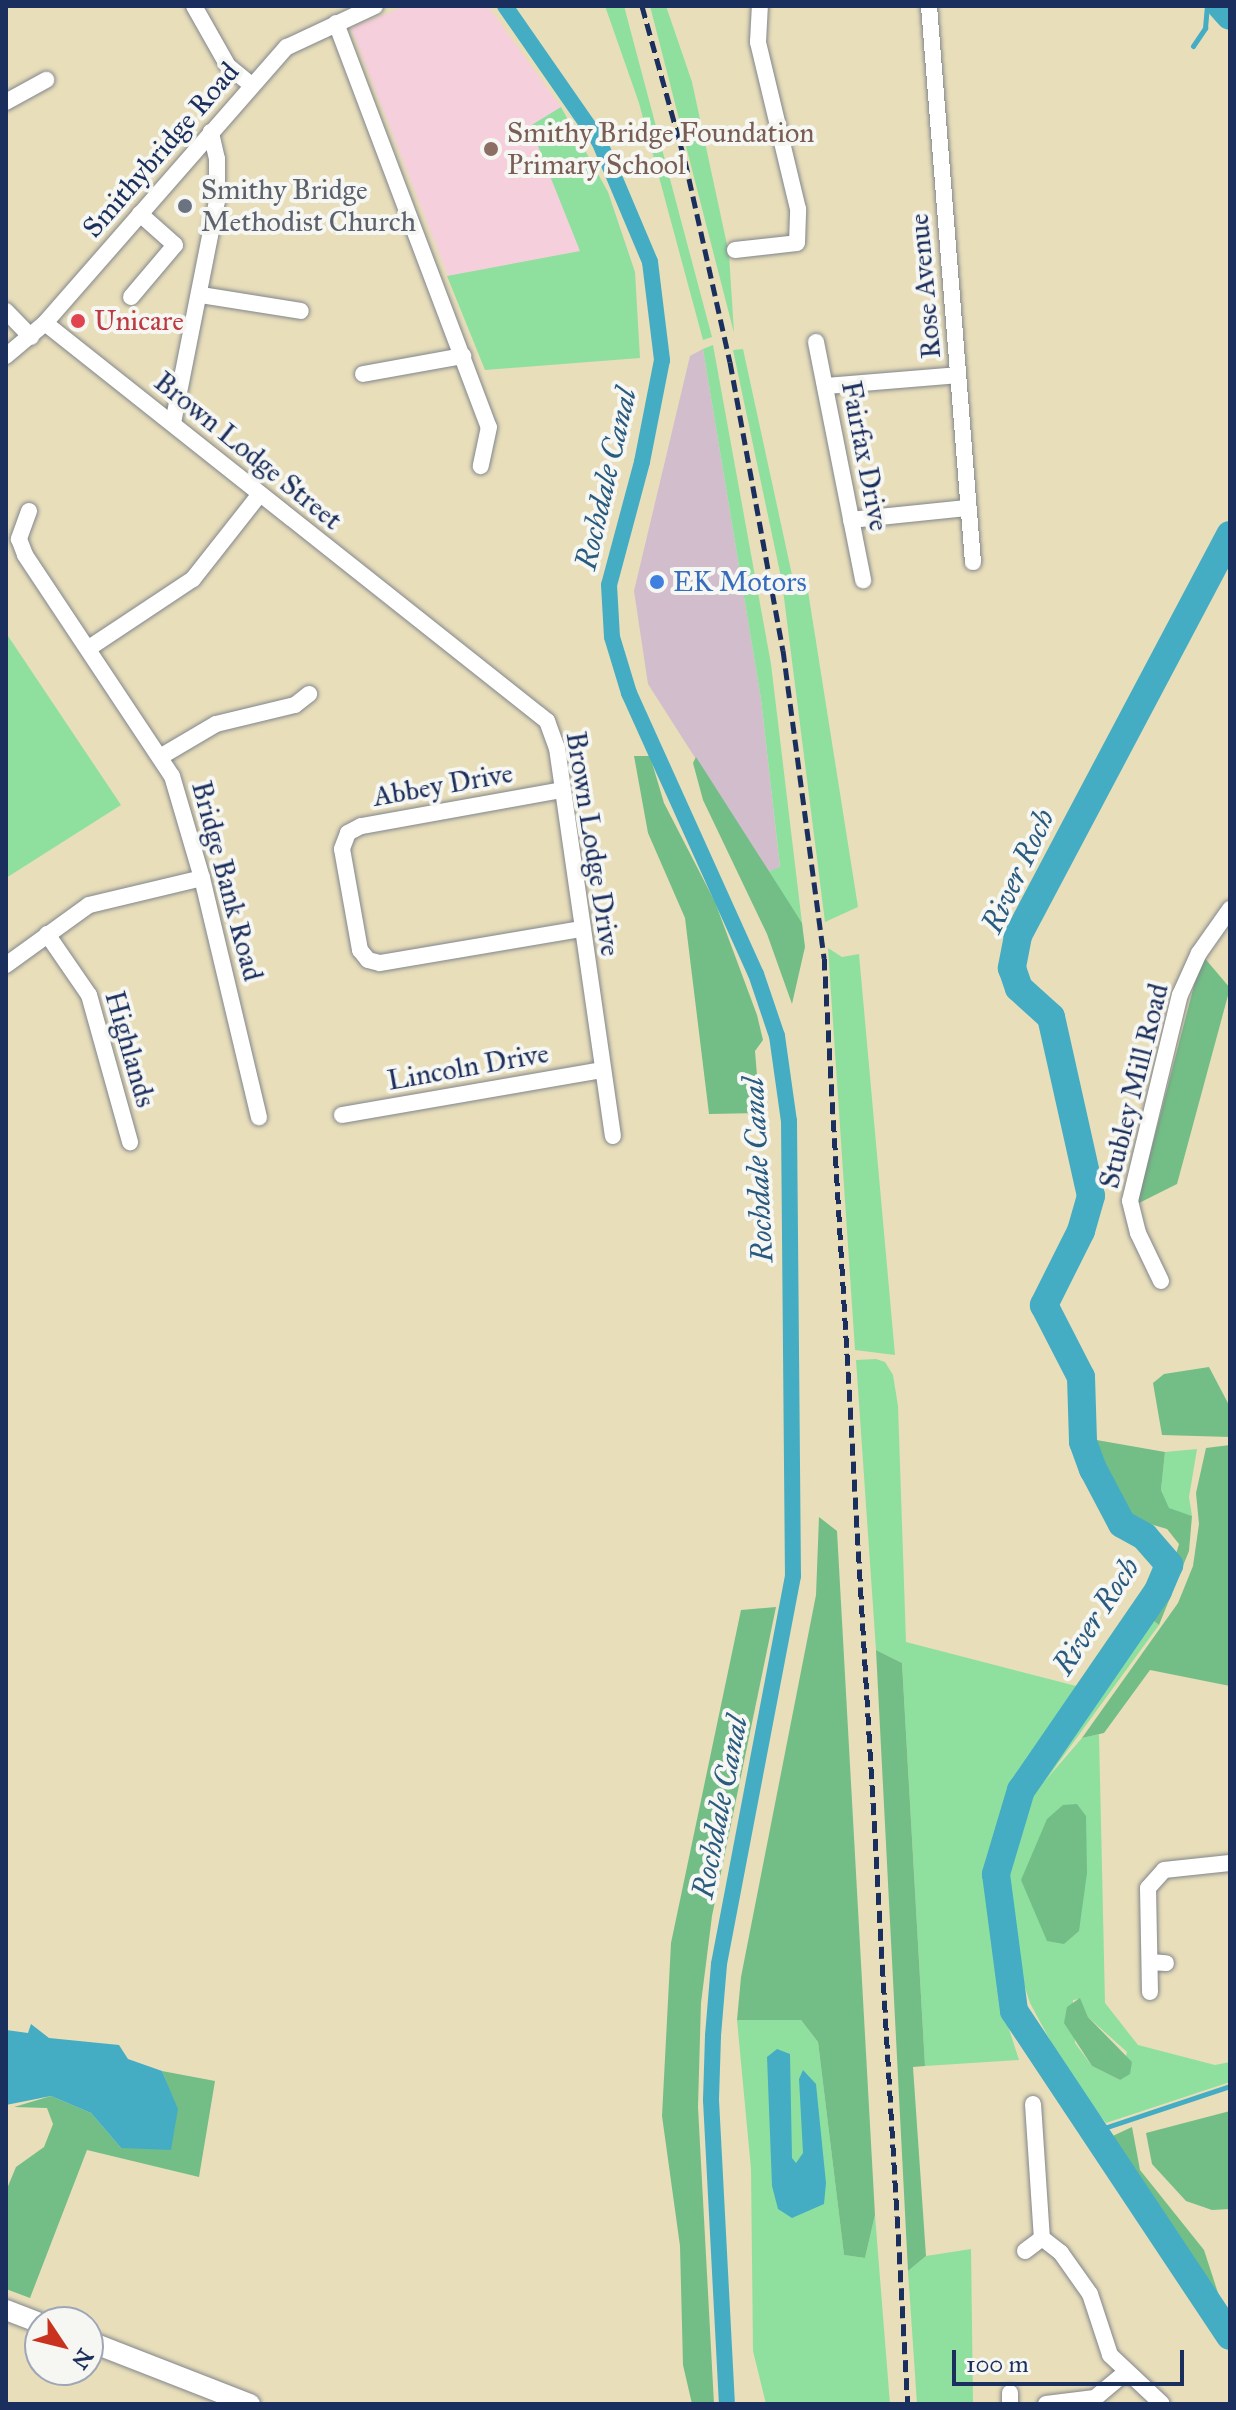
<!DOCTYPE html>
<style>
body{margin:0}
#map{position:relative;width:1236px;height:2410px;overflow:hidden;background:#e8deba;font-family:"IM FELL Great Primer",serif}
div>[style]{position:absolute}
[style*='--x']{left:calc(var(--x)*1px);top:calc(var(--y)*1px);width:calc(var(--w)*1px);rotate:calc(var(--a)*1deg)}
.built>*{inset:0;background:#f5cfdb}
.industrial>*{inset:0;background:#d1bdcc}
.green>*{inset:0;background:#8fe09f}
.forest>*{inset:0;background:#73be86}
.water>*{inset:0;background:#44adc3}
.stream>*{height:5px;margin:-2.5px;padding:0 2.5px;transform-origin:2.5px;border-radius:2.5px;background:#44adc3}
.canal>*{height:16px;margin:-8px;padding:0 8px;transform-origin:8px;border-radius:8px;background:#44adc3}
.river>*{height:28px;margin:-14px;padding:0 14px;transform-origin:14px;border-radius:14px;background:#44adc3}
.roads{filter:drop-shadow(0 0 2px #82868c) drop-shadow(0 0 2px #82868c)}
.minor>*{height:16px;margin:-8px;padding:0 8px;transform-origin:8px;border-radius:8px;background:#fff}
.major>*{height:20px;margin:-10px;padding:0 10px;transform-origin:10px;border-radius:10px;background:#fff}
.rail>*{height:5px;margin-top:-2.5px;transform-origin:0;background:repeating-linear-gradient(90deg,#1b2f5e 0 12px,transparent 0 18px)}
.dots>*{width:22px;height:22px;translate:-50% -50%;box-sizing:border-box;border:4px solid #f6f6f2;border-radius:50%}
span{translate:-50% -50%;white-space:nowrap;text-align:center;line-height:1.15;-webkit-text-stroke:8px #f6f6f2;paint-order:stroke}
.education-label{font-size:28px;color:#785e54}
.left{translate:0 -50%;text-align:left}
.street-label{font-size:28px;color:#1b2f5e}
.worship-label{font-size:28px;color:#5b616d}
.health-label{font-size:28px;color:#be3a42}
.shop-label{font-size:28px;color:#366cbe}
.water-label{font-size:30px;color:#295b81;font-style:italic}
.frame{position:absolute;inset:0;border:8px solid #1b2f5e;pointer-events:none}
.north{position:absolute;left:24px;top:2306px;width:80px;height:80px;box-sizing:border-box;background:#f6f6f2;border:2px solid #9ea6b7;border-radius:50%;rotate:125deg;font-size:22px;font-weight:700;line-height:32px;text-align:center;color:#1b2f5e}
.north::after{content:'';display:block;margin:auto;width:28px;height:36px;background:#c8321e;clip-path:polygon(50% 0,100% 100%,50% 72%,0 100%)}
.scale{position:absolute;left:952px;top:2350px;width:232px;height:36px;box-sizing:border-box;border:4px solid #1b2f5e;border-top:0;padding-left:10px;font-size:24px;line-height:28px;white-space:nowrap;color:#1b2f5e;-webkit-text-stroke:6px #f6f6f2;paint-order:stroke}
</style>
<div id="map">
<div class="built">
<i style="clip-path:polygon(406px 6px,488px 6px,561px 107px,608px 192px,635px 272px,640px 358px,485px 370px,351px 28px)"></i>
</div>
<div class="industrial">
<i style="clip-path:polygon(703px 349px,761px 699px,780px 868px,768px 872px,648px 684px,634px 591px,690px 356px)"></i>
</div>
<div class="green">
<i style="clip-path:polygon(605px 6px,624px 6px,712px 337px,703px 340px,639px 103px)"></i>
<i style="clip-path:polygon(650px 6px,666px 6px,692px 82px,729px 254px,734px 333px)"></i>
<i style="clip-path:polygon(561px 107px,608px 192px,635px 272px,640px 358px,485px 370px,447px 276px,580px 251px,530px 126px)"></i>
<i style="clip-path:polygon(713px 345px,771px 664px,802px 923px,768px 872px,780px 867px,761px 699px,703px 349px)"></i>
<i style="clip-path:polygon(743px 349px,794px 584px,808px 591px,858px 907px,825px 922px,782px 582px,733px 350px)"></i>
<i style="clip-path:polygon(6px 633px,121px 805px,6px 878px)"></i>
<i style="clip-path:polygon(828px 948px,842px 957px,859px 954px,895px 1355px,855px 1350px)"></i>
<i style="clip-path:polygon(876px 1359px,885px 1362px,893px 1375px,898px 1406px,906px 1642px,1080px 1687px,1018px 1773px,1000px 1821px,986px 1884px,999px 1998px,1019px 2060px,925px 2066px,902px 1663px,876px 1650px,856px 1360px)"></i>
<i style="clip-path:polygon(1197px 1449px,1189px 1497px,1192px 1516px,1169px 1509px,1161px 1490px,1165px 1452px)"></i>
<i style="clip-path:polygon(1149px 1617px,1159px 1625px,1016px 1821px,1029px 1789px)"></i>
<i style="clip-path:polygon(evenodd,1099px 1734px,1105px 2003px,1138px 2045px,1215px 2065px,1230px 2062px,1230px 2082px,1106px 2123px,1072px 2081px,1030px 2003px,1016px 1959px,1010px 1875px,1018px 1826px,1038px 1789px,1082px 1738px,1099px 1734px,1080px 1999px,1088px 2017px,1127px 2052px,1120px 2080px,1092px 2066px,1075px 2043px,1073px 2000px,1080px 1999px)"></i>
<i style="clip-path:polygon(737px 2020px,801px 2020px,818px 2042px,844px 2255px,865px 2258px,875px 2215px,890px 2404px,766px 2404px,753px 2351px,751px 2169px)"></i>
<i style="clip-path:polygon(971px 2249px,973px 2404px,917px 2404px,908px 2271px,926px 2256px)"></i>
</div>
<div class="forest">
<i style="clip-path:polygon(634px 756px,650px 756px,664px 803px,715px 902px,757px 1015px,763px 1040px,755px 1051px,760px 1113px,709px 1114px,685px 918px,648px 833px)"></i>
<i style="clip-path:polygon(696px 757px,802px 923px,805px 947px,792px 1004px,767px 934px,703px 800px,693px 763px)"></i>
<i style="clip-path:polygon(1202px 955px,1230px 988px,1177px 1184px,1137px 1204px)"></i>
<i style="clip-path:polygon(1209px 1367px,1230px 1407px,1230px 1437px,1162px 1435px,1153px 1383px,1164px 1374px)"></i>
<i style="clip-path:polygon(1085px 1438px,1165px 1452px,1161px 1490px,1169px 1508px,1192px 1516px,1189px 1551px,1159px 1625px,1149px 1617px,1168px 1582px,1179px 1544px,1167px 1529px,1123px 1516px)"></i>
<i style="clip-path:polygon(1230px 1445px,1230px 1686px,1150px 1670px,1104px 1733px,1082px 1738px,1178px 1603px,1193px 1566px,1199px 1524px,1196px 1493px,1206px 1448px)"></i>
<i style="clip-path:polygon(819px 1517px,837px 1531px,875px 2215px,865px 2258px,844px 2255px,818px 2042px,801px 2020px,737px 2020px,741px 1977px,816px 1595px)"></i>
<i style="clip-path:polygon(776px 1607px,712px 1916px,701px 2003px,698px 2107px,714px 2404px,692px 2404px,683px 2365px,680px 2246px,662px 2116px,671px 1943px,741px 1610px)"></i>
<i style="clip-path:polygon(876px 1650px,902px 1663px,925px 2066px,913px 2067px,926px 2256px,908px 2271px)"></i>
<i style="clip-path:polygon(1077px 1804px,1086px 1816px,1087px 1873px,1079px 1931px,1064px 1944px,1047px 1941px,1021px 1880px,1047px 1819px,1063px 1805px)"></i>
<i style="clip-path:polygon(1080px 1998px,1088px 2017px,1132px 2062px,1130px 2074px,1120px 2080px,1092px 2066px,1064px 2023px,1067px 2007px)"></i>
<i style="clip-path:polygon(162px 2071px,215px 2081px,199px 2177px,87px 2150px,30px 2298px,6px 2289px,6px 2191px,16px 2167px,44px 2147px,53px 2124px,47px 2108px,14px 2107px,51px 2096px,91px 2113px,121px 2148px,177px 2109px)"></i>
<i style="clip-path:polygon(1230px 2111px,1230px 2209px,1212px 2210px,1186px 2201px,1152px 2164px,1146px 2133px)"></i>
<i style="clip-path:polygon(1132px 2127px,1140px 2170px,1204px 2250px,1219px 2296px,1213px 2299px,1104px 2140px)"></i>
</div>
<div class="water">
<i style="clip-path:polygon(31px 2024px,49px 2038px,119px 2045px,128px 2059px,162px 2071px,178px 2109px,171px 2150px,121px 2148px,91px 2113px,51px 2096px,6px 2105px,6px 2030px,28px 2033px)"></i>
<i style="clip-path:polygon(777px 2049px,790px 2054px,792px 2158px,796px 2163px,803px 2153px,799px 2079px,803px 2070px,816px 2084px,826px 2183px,824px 2204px,792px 2218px,778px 2209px,772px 2186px,767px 2057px)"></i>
</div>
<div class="stream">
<i style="--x:1193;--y:46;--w:22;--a:-56"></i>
<i style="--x:1205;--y:28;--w:22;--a:-85"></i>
<i style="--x:1092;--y:2132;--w:145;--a:-18.4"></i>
</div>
<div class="canal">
<i style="--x:505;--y:6;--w:165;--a:55.2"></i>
<i style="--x:599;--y:141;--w:131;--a:67.1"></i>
<i style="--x:650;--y:262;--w:99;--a:83"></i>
<i style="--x:662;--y:360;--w:104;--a:101.1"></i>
<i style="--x:642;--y:462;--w:127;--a:105"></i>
<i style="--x:609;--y:585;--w:52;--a:86.7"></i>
<i style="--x:612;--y:637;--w:59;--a:73.1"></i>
<i style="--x:629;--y:693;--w:308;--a:65.7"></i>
<i style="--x:756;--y:974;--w:65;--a:71.3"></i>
<i style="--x:777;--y:1036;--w:86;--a:82"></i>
<i style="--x:789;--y:1121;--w:455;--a:89.5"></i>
<i style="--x:793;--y:1576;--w:395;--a:100.8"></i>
<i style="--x:719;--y:1964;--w:72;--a:94.8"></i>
<i style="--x:713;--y:2036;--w:64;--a:91.8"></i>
<i style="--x:711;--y:2100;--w:304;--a:87"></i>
</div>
<div class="river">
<i style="--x:1221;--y:6;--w:13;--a:48"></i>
<i style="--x:1230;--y:535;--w:454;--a:117.9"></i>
<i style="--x:1018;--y:936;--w:33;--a:101"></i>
<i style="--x:1012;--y:968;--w:21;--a:71"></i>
<i style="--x:1019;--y:988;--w:43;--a:42.2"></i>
<i style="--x:1051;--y:1017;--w:183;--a:77.4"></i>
<i style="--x:1091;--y:1196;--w:36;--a:106"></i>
<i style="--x:1081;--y:1231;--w:83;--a:116.6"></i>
<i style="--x:1044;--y:1305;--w:81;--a:62.8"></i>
<i style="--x:1081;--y:1377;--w:65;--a:88.2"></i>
<i style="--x:1083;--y:1442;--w:29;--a:70"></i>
<i style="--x:1093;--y:1469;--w:62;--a:62.2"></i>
<i style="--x:1122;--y:1524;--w:26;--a:29"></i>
<i style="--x:1145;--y:1537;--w:37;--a:49"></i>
<i style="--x:1169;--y:1565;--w:28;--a:113"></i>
<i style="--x:1158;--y:1591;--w:242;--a:124.5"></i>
<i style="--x:1021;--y:1790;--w:88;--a:106.6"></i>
<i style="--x:996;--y:1874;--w:138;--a:82.5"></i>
<i style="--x:1014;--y:2011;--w:390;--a:56.4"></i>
</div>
<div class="roads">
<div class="minor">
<i style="--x:194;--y:6;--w:69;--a:60.5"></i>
<i style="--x:228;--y:66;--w:28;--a:39"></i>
<i style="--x:929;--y:6;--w:558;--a:85.48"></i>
<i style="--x:336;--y:23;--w:432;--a:69.3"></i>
<i style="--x:489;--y:427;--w:40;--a:102"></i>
<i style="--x:6;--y:102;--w:46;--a:-28.8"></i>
<i style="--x:735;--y:250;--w:62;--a:-6.4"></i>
<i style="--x:797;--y:243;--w:34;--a:-88"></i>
<i style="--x:798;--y:209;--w:172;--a:-103.5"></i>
<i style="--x:758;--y:42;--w:36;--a:-87"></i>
<i style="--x:201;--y:295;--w:101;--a:9.1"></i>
<i style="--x:131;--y:297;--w:68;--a:-49.8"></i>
<i style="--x:175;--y:245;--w:47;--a:-138.5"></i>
<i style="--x:6;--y:311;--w:36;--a:46"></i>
<i style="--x:45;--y:323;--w:641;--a:38.41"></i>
<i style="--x:547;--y:721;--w:29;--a:70"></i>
<i style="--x:557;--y:748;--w:392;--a:81.8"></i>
<i style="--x:816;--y:342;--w:243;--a:78.8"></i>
<i style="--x:6;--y:356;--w:51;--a:-40.2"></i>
<i style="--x:45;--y:323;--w:367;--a:-48.8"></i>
<i style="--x:287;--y:47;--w:97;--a:-25"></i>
<i style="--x:363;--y:374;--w:102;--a:-10.2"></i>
<i style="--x:825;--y:386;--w:133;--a:-4.7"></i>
<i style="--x:173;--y:423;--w:226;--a:-78.8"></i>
<i style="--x:217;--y:201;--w:42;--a:-90"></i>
<i style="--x:217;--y:159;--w:28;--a:-103"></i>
<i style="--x:29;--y:511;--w:30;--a:110"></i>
<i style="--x:19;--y:539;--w:17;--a:69"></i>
<i style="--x:25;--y:555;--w:265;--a:56.4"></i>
<i style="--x:172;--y:776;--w:106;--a:73.6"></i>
<i style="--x:202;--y:878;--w:246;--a:76.6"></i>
<i style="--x:851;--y:520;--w:118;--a:-5.9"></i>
<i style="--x:89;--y:648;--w:125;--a:-33.6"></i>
<i style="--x:193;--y:579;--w:108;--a:-51.8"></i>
<i style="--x:160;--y:757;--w:65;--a:-30.5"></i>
<i style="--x:216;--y:724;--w:81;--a:-13.5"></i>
<i style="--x:295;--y:705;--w:18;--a:-38"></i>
<i style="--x:562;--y:790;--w:204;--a:169.8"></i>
<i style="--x:361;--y:826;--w:15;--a:152"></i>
<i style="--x:348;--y:833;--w:17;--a:111"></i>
<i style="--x:342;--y:849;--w:103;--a:79.9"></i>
<i style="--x:360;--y:950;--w:13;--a:51"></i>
<i style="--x:368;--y:960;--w:12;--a:14"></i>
<i style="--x:380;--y:963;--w:204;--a:-9.6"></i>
<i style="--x:47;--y:934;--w:74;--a:55.5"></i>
<i style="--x:89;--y:995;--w:153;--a:74.4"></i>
<i style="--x:6;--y:965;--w:102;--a:-35.9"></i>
<i style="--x:89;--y:905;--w:116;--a:-13.4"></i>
<i style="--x:342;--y:1115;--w:264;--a:-9.8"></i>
<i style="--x:1161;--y:1281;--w:53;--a:-115.6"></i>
<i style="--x:1138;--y:1233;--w:33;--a:-104"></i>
<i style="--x:1130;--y:1201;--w:212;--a:-76.4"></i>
<i style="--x:1180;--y:995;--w:46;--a:-65.7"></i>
<i style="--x:1199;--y:953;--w:54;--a:-54.8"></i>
<i style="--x:1150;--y:1962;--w:16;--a:4"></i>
<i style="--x:1150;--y:1992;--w:104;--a:-91.1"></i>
<i style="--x:1148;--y:1888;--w:24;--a:-48"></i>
<i style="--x:1164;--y:1870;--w:66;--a:-6.1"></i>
<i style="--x:1033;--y:2104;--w:134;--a:86.2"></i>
<i style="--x:1042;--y:2238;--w:24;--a:38"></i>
<i style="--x:1061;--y:2253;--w:50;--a:54.7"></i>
<i style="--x:1090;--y:2294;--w:64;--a:71.8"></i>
<i style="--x:1110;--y:2355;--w:71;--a:43.3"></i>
<i style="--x:1025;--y:2251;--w:21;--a:-37"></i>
<i style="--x:1010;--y:2393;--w:11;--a:90"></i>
<i style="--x:1046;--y:2404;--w:49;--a:-7"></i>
<i style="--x:1095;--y:2398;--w:40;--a:-40"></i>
</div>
<div class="major">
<i style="--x:6;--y:2310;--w:36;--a:21"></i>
<i style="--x:88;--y:2341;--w:174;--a:21.3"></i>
</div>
</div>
<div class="rail">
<i style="--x:642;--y:6;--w:161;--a:74.5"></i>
<i style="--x:685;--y:161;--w:206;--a:77.4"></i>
<i style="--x:730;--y:362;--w:293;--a:79.6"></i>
<i style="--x:783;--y:650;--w:311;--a:82.4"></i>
<i style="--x:824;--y:958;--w:1448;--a:86.68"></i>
</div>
<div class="dots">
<i style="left:491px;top:149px;background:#8d6e63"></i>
<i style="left:185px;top:206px;background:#6b7280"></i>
<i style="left:78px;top:321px;background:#e0444e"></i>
<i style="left:657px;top:582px;background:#3f7fe0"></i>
</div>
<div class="education-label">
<span class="left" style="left:507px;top:149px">Smithy Bridge Foundation<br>Primary School</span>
</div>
<div class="street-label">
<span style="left:161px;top:150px;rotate:-49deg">Smithybridge Road</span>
<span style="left:925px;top:286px;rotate:-95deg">Rose Avenue</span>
<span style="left:248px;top:451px;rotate:39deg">Brown Lodge Street</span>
<span style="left:865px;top:456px;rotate:79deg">Fairfax Drive</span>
<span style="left:443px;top:785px;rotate:-10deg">Abbey Drive</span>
<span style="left:593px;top:844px;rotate:81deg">Brown Lodge Drive</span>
<span style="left:227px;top:881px;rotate:75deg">Bridge Bank Road</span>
<span style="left:130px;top:1049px;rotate:74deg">Highlands</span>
<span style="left:468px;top:1067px;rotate:-10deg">Lincoln Drive</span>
<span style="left:1134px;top:1086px;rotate:-76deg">Stubley Mill Road</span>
</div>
<div class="worship-label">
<span class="left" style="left:201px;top:206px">Smithy Bridge<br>Methodist Church</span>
</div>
<div class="health-label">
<span class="left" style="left:94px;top:321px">Unicare</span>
</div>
<div class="shop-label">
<span class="left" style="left:673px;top:582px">EK Motors</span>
</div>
<div class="water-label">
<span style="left:606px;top:479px;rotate:-77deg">Rochdale Canal</span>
<span style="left:1018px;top:871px;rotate:-65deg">River Roch</span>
<span style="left:758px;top:1170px;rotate:-93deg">Rochdale Canal</span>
<span style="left:1096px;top:1616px;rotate:-57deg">River Roch</span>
<span style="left:720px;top:1807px;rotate:-79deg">Rochdale Canal</span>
</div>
<div class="frame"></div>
<div class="north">N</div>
<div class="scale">100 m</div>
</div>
